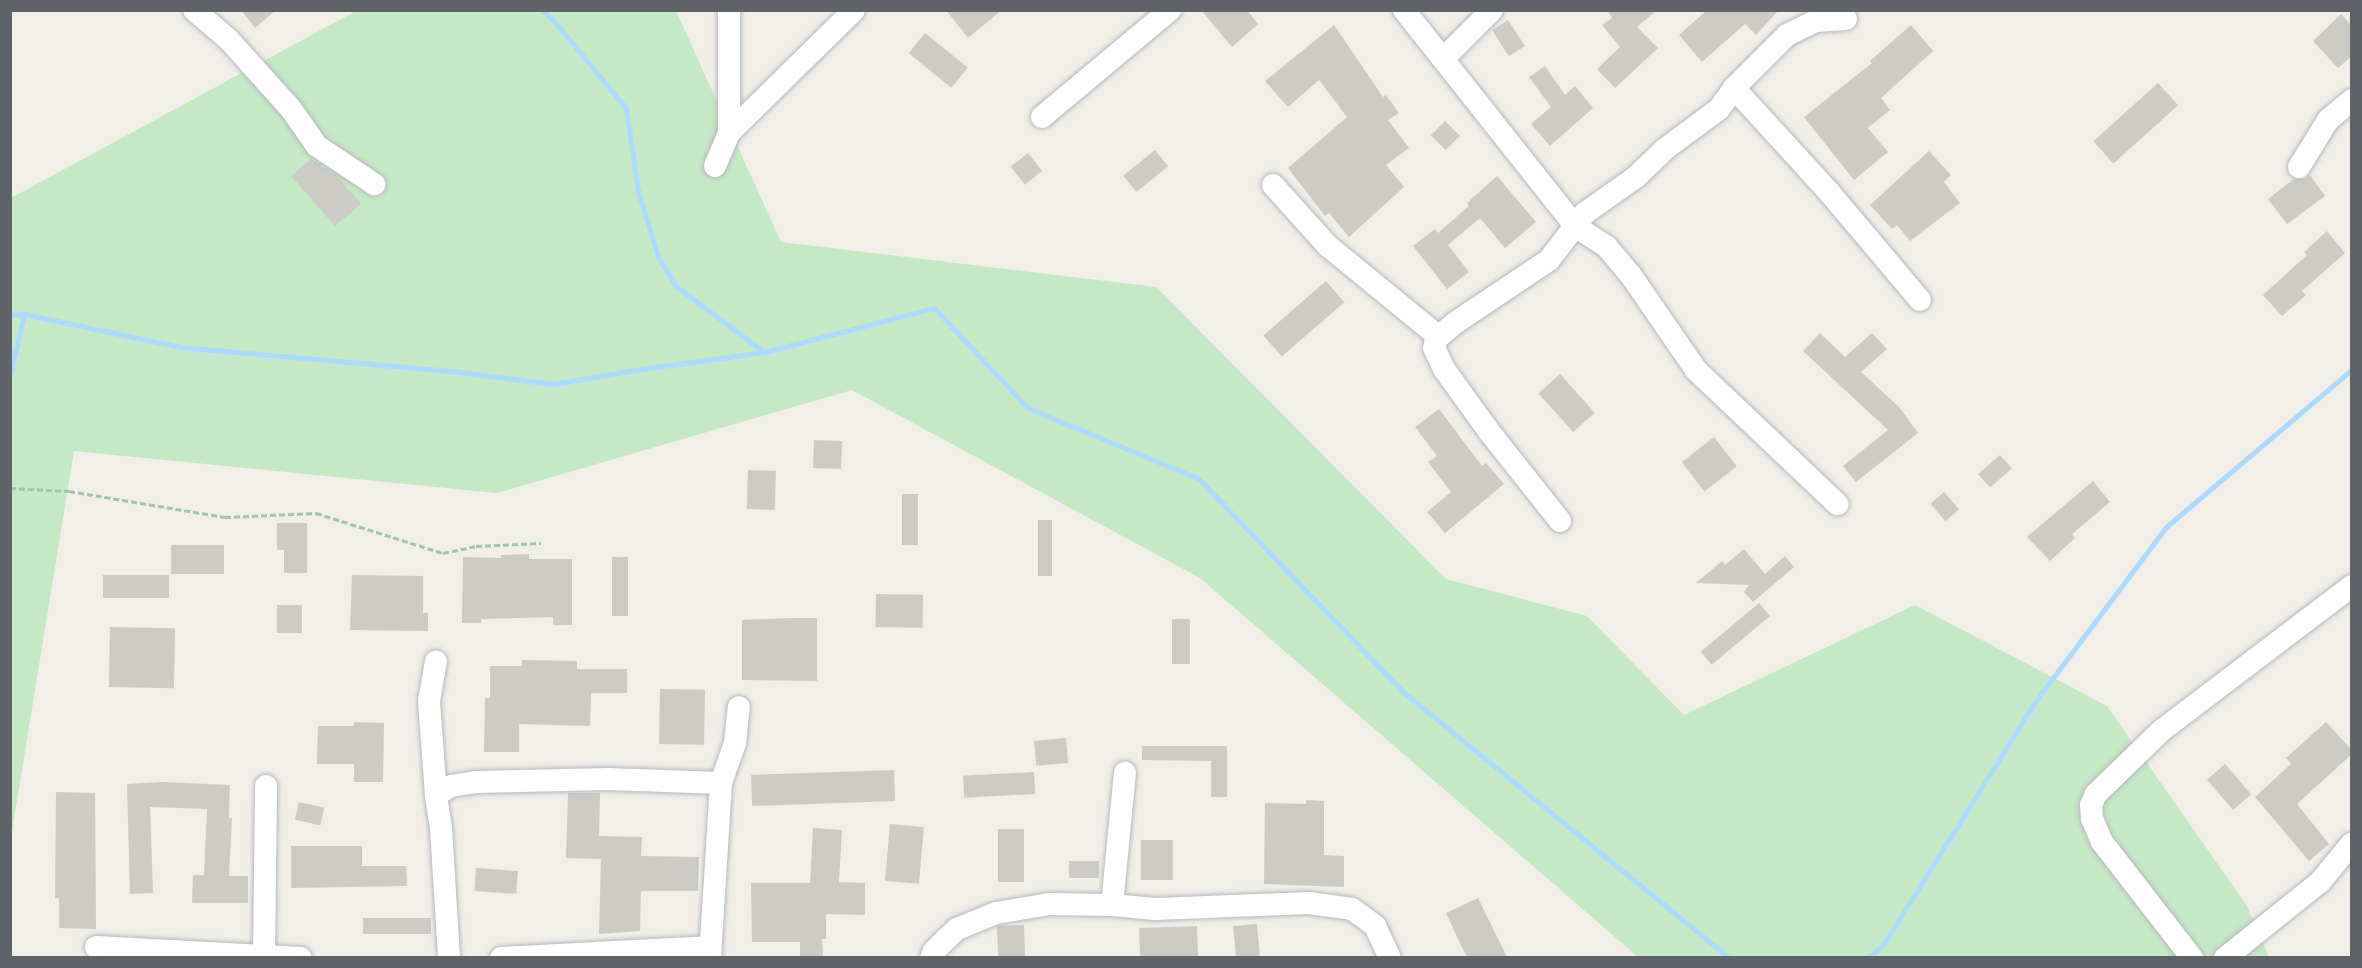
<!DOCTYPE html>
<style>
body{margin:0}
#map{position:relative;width:2362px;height:968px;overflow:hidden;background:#f1efe8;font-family:Overpass,sans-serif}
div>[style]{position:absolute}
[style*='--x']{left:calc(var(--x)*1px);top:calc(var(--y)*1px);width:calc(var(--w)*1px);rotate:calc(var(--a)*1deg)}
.green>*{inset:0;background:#c5e8c5}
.stream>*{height:5px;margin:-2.5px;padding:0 2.5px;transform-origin:2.5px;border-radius:2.5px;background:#aadaff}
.building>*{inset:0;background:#cccac5;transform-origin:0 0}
.path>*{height:3px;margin-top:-1.5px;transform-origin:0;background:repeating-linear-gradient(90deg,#9cc7a9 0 6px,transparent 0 9px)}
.roads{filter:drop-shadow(0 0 2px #b5b8bc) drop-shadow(0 0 2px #b5b8bc)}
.street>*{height:22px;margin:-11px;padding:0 11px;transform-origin:11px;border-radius:11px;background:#fff}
span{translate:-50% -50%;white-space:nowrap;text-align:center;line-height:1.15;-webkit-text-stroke:4.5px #fff;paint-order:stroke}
.frame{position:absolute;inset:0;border:12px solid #5f6368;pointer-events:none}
</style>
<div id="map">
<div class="green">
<i style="clip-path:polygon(356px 11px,676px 11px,781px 242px,1156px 287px,1446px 579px,1587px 616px,1684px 715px,1915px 605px,2107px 706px,2247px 906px,2269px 957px,1638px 957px,1200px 578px,852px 390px,497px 493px,74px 451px,11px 837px,11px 198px)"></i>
</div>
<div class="stream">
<i style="--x:542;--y:10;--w:16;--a:43"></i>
<i style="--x:554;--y:21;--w:113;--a:50.4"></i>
<i style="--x:626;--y:108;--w:84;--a:81.8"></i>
<i style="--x:638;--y:191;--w:69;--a:73.1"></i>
<i style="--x:658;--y:257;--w:36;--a:58"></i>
<i style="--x:677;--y:287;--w:109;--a:36.8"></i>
<i style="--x:10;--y:314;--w:14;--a:0"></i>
<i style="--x:24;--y:314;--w:160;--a:11.9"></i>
<i style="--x:181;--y:347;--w:279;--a:5.1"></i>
<i style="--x:459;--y:372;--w:95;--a:7.3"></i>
<i style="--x:553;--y:384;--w:82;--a:-9.8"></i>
<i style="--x:634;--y:370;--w:131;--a:-7.9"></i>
<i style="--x:764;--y:352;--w:176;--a:-14.5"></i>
<i style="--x:934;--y:308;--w:137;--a:46.8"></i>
<i style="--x:1028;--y:408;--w:185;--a:22.5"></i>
<i style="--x:1199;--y:479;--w:294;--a:46.2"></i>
<i style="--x:1402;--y:691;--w:422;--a:39.2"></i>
<i style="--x:10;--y:375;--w:63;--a:-77.1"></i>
<i style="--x:1868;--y:958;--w:20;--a:-41"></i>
<i style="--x:1883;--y:945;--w:290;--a:-58"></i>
<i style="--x:2037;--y:699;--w:215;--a:-53.1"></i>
<i style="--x:2166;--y:527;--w:244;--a:-40.3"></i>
</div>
<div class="building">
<i style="clip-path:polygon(241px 10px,276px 10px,255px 28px)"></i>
<i style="clip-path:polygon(946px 10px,1002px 10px,968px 38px)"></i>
<i style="clip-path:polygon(1201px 10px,1247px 10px,1258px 24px,1232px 47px)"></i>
<i style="clip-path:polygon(1607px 10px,1657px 10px,1637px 27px,1658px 48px,1615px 88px,1597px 69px,1620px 47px,1602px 25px,1612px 18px)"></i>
<i style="clip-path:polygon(1707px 10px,1779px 10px,1756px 35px,1745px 24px,1702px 62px,1679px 35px)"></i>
<i style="clip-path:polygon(2341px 14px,2352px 26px,2352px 56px,2338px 68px,2313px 41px)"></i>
<i style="left:1508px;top:20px;width:31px;height:19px;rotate:57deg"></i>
<i style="clip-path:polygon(1334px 25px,1383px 97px,1386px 95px,1399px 113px,1388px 120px,1409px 148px,1386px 165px,1404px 187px,1349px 237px,1329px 213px,1325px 216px,1288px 168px,1347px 117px,1319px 80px,1288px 107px,1265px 81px)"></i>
<i style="clip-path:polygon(1911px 25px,1933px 51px,1881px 98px,1890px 110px,1868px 128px,1888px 152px,1854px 180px,1804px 117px,1872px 63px,1870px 61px)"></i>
<i style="left:925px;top:33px;width:55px;height:26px;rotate:39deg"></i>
<i style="clip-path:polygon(1545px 66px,1565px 95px,1575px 86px,1593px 108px,1550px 146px,1531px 124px,1551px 107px,1529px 77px)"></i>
<i style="left:2158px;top:83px;width:30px;height:87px;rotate:48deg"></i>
<i style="left:1445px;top:121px;width:21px;height:20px;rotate:45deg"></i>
<i style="left:1155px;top:150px;width:21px;height:41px;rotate:51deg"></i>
<i style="clip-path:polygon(1929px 151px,1951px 175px,1944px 182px,1960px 203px,1910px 241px,1897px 225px,1892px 229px,1870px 205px)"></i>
<i style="left:1028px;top:153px;width:23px;height:22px;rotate:52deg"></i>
<i style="clip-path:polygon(311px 159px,336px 175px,361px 204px,335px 226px,291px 176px)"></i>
<i style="clip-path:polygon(2310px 175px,2325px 196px,2287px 224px,2268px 199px,2294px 179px,2305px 179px)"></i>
<i style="clip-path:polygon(1497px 176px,1536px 222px,1505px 248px,1480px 218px,1448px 245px,1469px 272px,1447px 289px,1413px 246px,1435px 229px,1438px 233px,1469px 206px,1467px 203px)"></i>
<i style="clip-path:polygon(2327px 231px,2345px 253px,2302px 291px,2306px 295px,2282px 316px,2263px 295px,2307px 255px,2304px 252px)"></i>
<i style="left:1326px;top:281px;width:28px;height:83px;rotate:49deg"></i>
<i style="clip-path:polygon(1820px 333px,1845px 357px,1872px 333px,1887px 349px,1861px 372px,1899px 407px,1918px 433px,1856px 482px,1843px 466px,1888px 430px,1803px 351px)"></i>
<i style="left:1560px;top:374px;width:52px;height:29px;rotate:48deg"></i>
<i style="clip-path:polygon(1439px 409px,1482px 466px,1486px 463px,1504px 484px,1445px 533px,1427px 512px,1451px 492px,1428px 462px,1437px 456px,1415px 427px)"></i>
<i style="left:1714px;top:437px;width:37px;height:41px;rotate:52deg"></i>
<i style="left:814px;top:440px;width:28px;height:28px;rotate:2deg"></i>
<i style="left:2000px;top:455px;width:18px;height:29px;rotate:49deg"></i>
<i style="left:748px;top:470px;width:28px;height:39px;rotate:2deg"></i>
<i style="clip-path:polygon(2093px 481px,2110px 502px,2072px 534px,2075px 538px,2050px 561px,2027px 537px)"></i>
<i style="left:1944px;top:492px;width:23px;height:18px;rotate:49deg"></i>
<i style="left:902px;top:494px;width:16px;height:51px"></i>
<i style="left:1038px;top:520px;width:14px;height:56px"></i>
<i style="clip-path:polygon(277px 523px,307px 523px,307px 573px,284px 573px,284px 550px,277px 550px)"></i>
<i style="left:171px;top:545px;width:53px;height:29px"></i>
<i style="clip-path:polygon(1744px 549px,1765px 574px,1785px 556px,1794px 567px,1753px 602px,1744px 592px,1749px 585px,1696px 583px,1722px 561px,1725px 565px)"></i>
<i style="clip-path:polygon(529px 554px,529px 559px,572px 559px,572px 625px,553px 625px,553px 617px,481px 619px,481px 623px,462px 623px,463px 557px,501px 558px,501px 555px)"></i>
<i style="left:612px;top:557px;width:16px;height:59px"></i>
<i style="left:103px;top:575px;width:66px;height:23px"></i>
<i style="clip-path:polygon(352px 575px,423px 576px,423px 613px,428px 613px,428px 631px,350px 630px)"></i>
<i style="left:876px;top:594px;width:47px;height:33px;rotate:1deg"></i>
<i style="left:1759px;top:603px;width:17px;height:76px;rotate:50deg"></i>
<i style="left:277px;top:605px;width:25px;height:28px"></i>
<i style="clip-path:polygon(791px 618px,817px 618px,817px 681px,742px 680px,742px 620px)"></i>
<i style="left:1172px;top:619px;width:18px;height:45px"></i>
<i style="left:110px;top:627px;width:65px;height:60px;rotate:1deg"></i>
<i style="clip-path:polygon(522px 660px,577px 661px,577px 669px,627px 669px,627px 693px,591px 693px,590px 726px,519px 724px,519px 752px,484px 752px,485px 698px,490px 698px,490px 666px,522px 666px)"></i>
<i style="left:660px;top:689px;width:45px;height:55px;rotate:1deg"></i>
<i style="clip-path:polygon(354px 722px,384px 723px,383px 782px,354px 782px,354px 764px,317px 764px,318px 726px,354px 726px)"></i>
<i style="clip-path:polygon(2326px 722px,2352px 750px,2352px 754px,2297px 804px,2329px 844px,2309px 861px,2255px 797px,2291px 764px,2286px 758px)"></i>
<i style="left:1066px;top:738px;width:25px;height:32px;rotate:85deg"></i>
<i style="clip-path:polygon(1142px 746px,1227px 746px,1227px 797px,1211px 797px,1211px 761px,1142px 760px)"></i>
<i style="left:2225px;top:764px;width:40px;height:24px;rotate:49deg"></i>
<i style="left:894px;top:770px;width:31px;height:143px;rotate:88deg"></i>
<i style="left:1034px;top:772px;width:22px;height:71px;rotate:87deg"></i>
<i style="clip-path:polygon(162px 782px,230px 785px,229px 818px,232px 818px,229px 876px,248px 876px,248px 903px,192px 903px,193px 875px,204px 875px,207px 809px,150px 807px,153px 893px,130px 894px,127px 784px)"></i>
<i style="clip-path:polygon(56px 792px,95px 793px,96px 929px,59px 928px,59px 898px,55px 898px)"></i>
<i style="clip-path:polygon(568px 793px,600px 793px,599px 836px,642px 837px,641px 856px,699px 857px,698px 891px,641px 891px,640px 931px,599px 934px,601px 859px,566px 858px)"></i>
<i style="clip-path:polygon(1306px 800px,1324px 801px,1324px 855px,1344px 856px,1344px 887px,1264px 884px,1265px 803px,1306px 804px)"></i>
<i style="left:299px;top:802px;width:26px;height:18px;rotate:13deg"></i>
<i style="left:890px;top:824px;width:34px;height:57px;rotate:5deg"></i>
<i style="clip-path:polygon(813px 828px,842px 830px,839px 882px,865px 883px,865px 915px,826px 914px,826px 939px,822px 939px,823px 957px,800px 957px,800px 942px,752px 942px,751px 883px,810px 883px)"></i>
<i style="left:998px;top:829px;width:26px;height:53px"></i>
<i style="left:1141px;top:840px;width:32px;height:40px"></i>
<i style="clip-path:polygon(291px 846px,362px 846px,362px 866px,406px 866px,407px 886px,291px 888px)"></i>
<i style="left:1069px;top:861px;width:30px;height:17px"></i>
<i style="left:476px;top:868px;width:42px;height:23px;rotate:4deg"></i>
<i style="clip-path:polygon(1478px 898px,1507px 957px,1467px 957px,1459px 941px,1446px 913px)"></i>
<i style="left:363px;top:918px;width:68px;height:16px"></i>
<i style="left:1257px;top:924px;width:33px;height:24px;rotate:85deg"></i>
<i style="left:1024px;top:925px;width:32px;height:27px;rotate:88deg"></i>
<i style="left:1197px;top:926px;width:31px;height:58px;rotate:88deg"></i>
</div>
<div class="path">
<i style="--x:10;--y:488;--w:59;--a:2.9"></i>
<i style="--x:69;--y:491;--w:158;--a:9.5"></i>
<i style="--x:225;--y:517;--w:91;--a:-2.5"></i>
<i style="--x:316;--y:513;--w:133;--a:17.5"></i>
<i style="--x:443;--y:553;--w:34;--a:-12"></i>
<i style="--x:476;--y:546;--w:65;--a:-2.6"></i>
</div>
<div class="roads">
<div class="street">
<i style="--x:194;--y:10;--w:46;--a:40.6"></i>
<i style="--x:229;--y:40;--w:93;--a:48.1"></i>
<i style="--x:291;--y:109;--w:45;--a:54.9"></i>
<i style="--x:317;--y:146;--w:69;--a:33.7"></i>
<i style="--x:1404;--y:10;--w:275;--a:51.6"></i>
<i style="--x:1575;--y:226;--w:38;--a:33"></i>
<i style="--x:1607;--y:247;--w:35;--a:50"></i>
<i style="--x:1630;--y:274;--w:116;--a:55.5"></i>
<i style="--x:1696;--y:370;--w:195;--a:43.5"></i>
<i style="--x:1443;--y:59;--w:69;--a:-45"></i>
<i style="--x:1734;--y:88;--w:141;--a:47.6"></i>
<i style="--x:1829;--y:192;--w:141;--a:49.9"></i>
<i style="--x:1042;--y:117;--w:167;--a:-39.9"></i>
<i style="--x:729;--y:133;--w:175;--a:-44.5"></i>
<i style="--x:715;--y:166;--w:36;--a:-67"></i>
<i style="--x:729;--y:133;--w:123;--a:-90"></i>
<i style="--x:2299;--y:167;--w:55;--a:-58.3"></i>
<i style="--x:2328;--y:120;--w:31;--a:-40"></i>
<i style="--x:1273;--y:185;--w:82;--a:48"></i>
<i style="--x:1328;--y:246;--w:142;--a:39.3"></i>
<i style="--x:1560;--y:521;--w:116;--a:-128.4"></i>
<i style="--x:1488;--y:430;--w:75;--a:-125.8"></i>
<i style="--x:1444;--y:369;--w:23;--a:-115"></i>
<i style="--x:1434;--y:348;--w:9;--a:-77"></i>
<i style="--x:1436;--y:339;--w:25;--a:-40"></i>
<i style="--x:1455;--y:323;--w:113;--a:-33.8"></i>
<i style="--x:1549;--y:260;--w:59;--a:-52.5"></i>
<i style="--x:1585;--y:213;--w:62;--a:-35.2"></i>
<i style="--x:1636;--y:177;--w:40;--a:-44"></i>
<i style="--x:1665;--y:149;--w:67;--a:-36.5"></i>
<i style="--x:1719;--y:109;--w:26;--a:-54"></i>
<i style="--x:1734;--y:88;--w:75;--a:-45"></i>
<i style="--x:1787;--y:35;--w:32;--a:-26"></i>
<i style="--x:1816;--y:21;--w:30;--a:-4"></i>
<i style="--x:436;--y:795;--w:94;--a:-94.3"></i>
<i style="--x:429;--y:701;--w:40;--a:-80"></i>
<i style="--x:1112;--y:905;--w:133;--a:-84.4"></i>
<i style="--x:96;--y:947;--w:205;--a:3.1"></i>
<i style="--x:264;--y:956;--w:170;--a:-89.3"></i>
<i style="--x:449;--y:958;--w:130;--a:-93.5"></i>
<i style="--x:441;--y:828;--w:33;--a:-99"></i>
<i style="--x:436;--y:795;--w:17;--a:-31"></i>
<i style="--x:451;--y:786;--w:26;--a:-9"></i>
<i style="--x:477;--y:782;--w:131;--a:-1.3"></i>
<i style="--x:608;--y:779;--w:113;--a:2"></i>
<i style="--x:501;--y:958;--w:208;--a:-3"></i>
<i style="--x:710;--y:958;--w:175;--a:-86.4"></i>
<i style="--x:721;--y:783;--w:42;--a:-70.7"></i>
<i style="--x:735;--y:743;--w:36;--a:-84"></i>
<i style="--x:931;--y:958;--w:8;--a:-67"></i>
<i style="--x:934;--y:951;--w:32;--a:-44"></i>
<i style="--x:957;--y:929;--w:42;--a:-22.3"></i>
<i style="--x:996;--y:913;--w:55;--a:-9.5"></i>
<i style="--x:1050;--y:904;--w:62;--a:0.9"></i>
<i style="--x:1112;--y:905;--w:43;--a:5.3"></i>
<i style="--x:1155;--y:909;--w:154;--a:-2.2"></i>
<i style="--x:1309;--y:903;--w:43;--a:7.9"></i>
<i style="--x:1352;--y:909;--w:29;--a:36"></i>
<i style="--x:1375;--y:926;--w:35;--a:65"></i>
<i style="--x:2192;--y:958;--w:147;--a:-127.8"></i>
<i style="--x:2102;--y:842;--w:25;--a:-113"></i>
<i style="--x:2092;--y:819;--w:14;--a:-94"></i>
<i style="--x:2091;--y:805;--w:12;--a:-66"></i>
<i style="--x:2096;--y:794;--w:92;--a:-44.1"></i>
<i style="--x:2162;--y:730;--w:238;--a:-37.2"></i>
<i style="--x:2225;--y:958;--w:122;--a:-38.7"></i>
<i style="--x:2320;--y:882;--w:50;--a:-50.6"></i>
</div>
</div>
<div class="frame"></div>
</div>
